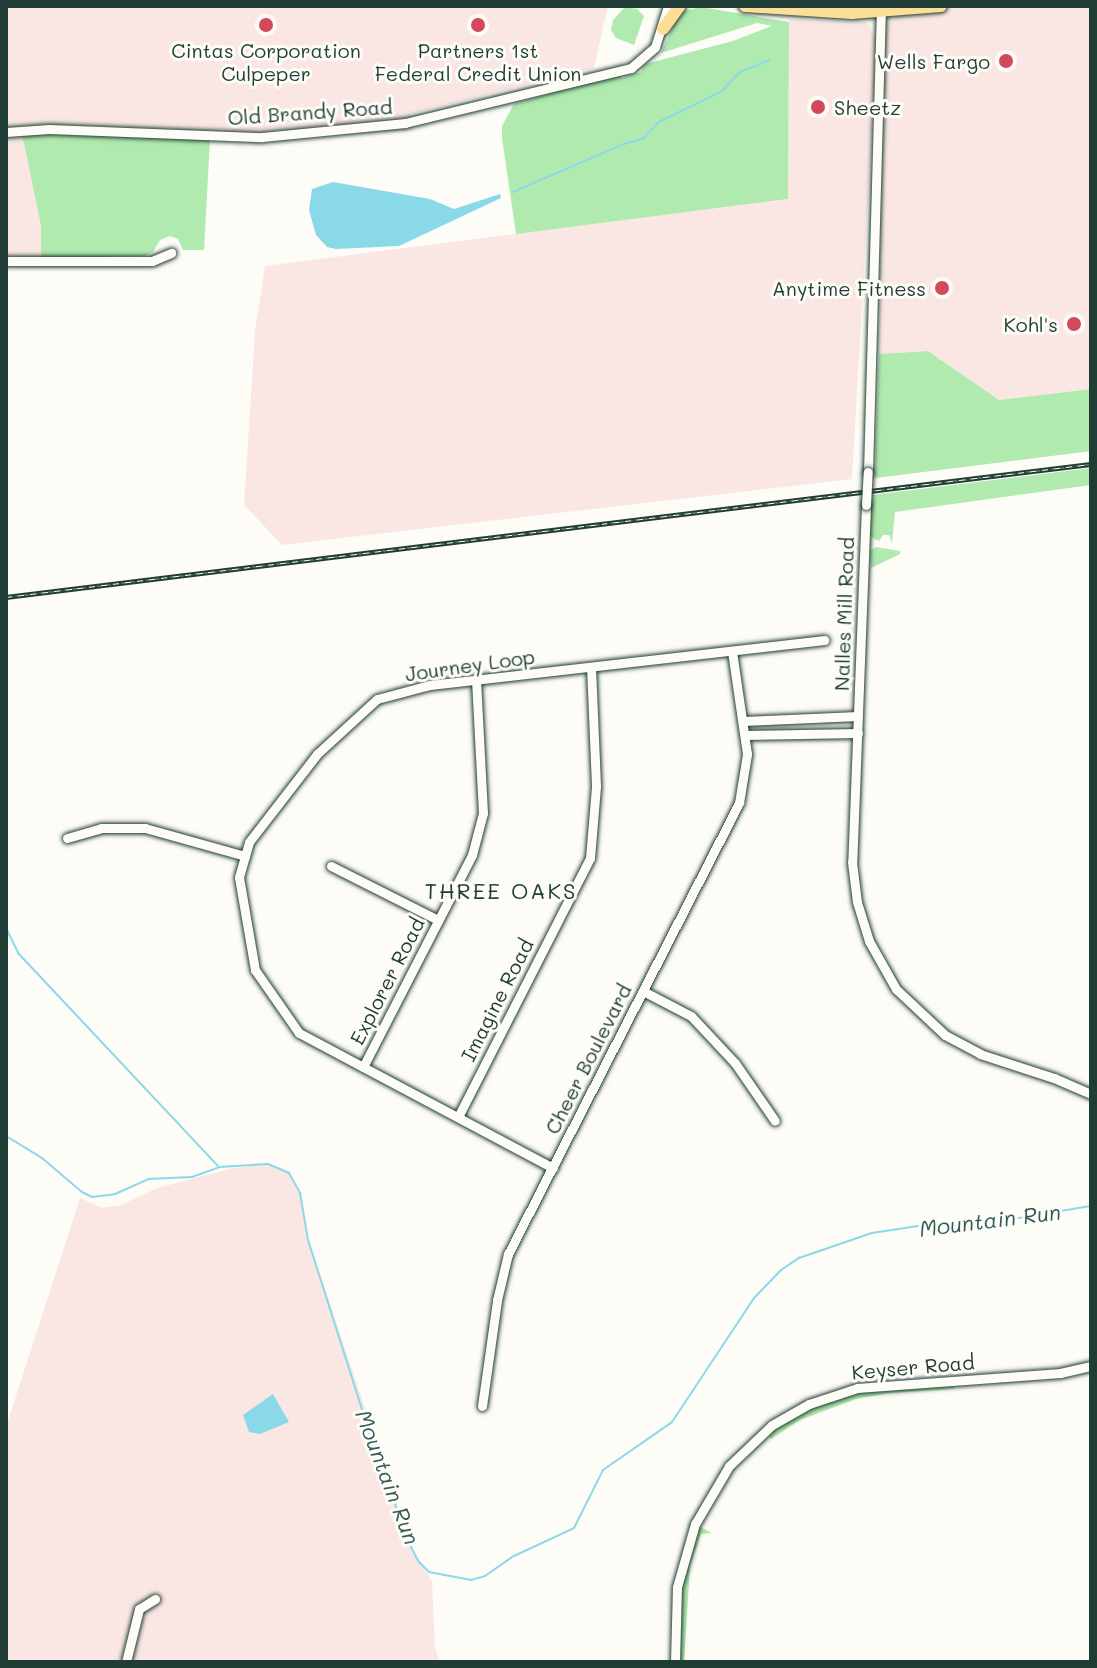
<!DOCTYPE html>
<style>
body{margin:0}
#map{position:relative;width:1097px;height:1668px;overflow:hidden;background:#fdfcf7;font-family:Mali,sans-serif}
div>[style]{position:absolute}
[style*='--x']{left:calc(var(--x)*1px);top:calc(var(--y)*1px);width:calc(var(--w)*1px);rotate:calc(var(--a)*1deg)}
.built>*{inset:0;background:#fae7e3}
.green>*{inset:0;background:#b0eaae}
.water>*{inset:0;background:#8ad9e9}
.stream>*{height:2px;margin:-1px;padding:0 1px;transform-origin:1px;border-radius:1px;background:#8ad9e9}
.roads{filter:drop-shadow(0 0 2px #1f3d34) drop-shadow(0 0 2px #1f3d34)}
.minor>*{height:9px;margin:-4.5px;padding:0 4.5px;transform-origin:4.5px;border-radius:4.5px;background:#fdfcf7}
.major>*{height:12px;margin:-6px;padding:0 6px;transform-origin:6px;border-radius:6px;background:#fdde96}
.rail>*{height:5px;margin-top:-2.5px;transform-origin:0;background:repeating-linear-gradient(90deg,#fdfcf7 0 6px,#1f3d34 0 12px);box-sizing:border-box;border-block:2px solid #1f3d34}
.bridges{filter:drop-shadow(0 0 2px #1f3d34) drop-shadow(0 0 2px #1f3d34)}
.minor-bridge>*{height:9px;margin:-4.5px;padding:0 4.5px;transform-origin:4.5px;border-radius:4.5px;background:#fdfcf7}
.dots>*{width:22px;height:22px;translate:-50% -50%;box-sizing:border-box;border:4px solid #fdfcf7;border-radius:50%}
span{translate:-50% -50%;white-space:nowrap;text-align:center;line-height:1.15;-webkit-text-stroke:6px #fdfcf7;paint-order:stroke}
.poi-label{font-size:20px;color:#1f3d34}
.right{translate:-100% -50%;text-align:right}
.left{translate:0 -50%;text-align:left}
.street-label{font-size:20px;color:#1f3d34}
.neighbourhood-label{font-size:22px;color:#1f3d34;letter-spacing:2px}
.water-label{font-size:22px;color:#345c58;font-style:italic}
.frame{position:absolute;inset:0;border:8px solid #1f3d34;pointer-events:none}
</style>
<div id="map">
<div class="built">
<i style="clip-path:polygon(6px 6px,608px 6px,594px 68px,410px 114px,414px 131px,24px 144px,41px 226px,41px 258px,6px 256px)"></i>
<i style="clip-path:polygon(941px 6px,1091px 6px,1091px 389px,999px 400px,928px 351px,879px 354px,882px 12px)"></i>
<i style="clip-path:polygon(789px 19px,867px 22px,877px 41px,852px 479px,282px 545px,244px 505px,255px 331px,265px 266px,788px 199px)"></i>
<i style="clip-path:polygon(268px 1164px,289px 1173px,300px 1193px,305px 1229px,412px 1548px,432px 1582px,435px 1648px,440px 1662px,6px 1662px,6px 1427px,80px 1198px,102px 1208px,121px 1205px,157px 1188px,234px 1168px)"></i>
</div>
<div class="green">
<i style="clip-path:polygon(625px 7px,637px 9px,644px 16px,634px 45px,616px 38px,611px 30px,613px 20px)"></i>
<i style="clip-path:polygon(701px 7px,789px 22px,788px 199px,516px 234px,502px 138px,502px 126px,514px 104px,616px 74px,622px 78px,641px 72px,645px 64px,733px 41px,772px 26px,757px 23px,661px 53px,680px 12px)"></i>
<i style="clip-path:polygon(35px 133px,210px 140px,204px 250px,183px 250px,178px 239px,170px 236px,160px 240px,153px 252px,145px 256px,41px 258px,41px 226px,22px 134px)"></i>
<i style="clip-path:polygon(928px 351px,999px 400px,1091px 389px,1091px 451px,875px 478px,879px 354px)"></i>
<i style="clip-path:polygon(1091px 468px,1091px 485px,895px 512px,892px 543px,889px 535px,883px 535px,879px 541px,869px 536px,872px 495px)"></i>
<i style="clip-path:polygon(876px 547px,900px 551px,900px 554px,871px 568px,870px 551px)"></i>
<i style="clip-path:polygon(953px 1384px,954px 1389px,890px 1393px,856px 1399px,800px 1420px,771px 1439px,767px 1433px,810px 1406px,855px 1391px)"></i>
<i style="clip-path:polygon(700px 1527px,712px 1533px,701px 1534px,690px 1566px,684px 1662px,679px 1662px,681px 1587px,691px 1546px)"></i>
</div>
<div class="water">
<i style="clip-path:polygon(333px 182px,430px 199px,454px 209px,500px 194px,501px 198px,399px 246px,336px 249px,327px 247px,316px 235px,309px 210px,312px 189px)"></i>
<i style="clip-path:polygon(273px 1394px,289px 1422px,260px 1434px,249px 1432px,243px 1415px)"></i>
</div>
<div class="stream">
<i style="--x:513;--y:192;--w:121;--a:-23.4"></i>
<i style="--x:624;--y:144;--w:20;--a:-15"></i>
<i style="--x:643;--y:139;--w:23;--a:-47"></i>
<i style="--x:659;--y:122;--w:70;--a:-26.2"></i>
<i style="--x:722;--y:91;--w:26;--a:-47"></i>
<i style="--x:740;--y:72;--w:32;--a:-22"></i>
<i style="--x:6;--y:928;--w:28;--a:64"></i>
<i style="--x:18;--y:953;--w:292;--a:46.8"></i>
<i style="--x:6;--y:1136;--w:42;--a:31.4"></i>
<i style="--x:42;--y:1158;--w:52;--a:40.4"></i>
<i style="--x:82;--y:1192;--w:11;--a:27"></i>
<i style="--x:92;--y:1197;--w:23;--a:-7"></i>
<i style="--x:115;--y:1194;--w:36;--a:-24"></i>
<i style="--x:148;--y:1179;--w:44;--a:-2.6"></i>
<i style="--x:192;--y:1177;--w:29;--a:-20"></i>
<i style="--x:219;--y:1167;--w:49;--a:-3.5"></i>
<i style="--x:268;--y:1164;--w:23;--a:23"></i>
<i style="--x:289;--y:1173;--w:23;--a:61"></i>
<i style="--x:300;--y:1193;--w:48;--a:80.3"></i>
<i style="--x:308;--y:1240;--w:207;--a:72.3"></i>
<i style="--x:371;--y:1437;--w:113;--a:70.3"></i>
<i style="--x:409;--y:1543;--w:20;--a:63"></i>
<i style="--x:418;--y:1561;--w:16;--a:45"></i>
<i style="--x:429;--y:1572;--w:43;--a:10.8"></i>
<i style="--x:471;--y:1580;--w:15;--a:-16"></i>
<i style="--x:485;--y:1576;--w:35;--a:-35"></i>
<i style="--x:514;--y:1556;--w:66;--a:-25"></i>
<i style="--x:574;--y:1528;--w:65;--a:-63.4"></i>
<i style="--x:603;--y:1470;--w:84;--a:-34.8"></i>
<i style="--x:672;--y:1422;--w:149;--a:-56.5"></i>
<i style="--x:754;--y:1298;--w:39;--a:-46"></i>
<i style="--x:781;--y:1270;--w:22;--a:-34"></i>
<i style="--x:799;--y:1258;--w:77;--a:-18.9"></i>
<i style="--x:872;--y:1233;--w:60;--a:-8.7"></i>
<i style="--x:931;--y:1224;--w:59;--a:-1"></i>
<i style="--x:990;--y:1223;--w:102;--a:-9.6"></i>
</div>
<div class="roads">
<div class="minor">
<i style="--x:6;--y:132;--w:43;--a:-4"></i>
<i style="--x:49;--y:129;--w:213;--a:2.2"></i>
<i style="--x:262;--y:137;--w:144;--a:-5.6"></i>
<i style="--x:405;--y:123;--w:233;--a:-13.7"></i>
<i style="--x:631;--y:68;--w:32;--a:-41"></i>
<i style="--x:655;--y:47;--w:43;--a:-72.4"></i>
<i style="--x:6;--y:261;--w:146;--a:0"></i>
<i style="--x:152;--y:261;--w:21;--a:-23"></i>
<i style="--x:868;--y:472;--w:466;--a:-88.4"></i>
<i style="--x:866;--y:505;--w:357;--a:92.2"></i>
<i style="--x:852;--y:862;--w:40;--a:82.9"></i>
<i style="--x:857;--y:902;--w:41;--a:72.9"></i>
<i style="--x:869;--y:941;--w:55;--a:60.6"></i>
<i style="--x:896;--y:989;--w:67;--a:43.2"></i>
<i style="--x:945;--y:1035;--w:40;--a:28"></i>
<i style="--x:980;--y:1054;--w:78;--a:18"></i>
<i style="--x:1054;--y:1078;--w:40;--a:23.4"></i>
<i style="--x:743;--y:721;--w:115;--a:-2.5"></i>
<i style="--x:745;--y:735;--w:113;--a:-1"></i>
<i style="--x:67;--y:838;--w:35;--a:-16"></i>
<i style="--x:101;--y:828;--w:44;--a:0"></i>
<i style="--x:145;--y:828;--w:104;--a:15.6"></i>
<i style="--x:331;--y:866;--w:120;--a:26.8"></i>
<i style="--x:643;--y:991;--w:54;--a:27.5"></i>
<i style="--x:691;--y:1016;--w:64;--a:46.9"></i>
<i style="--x:735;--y:1063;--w:70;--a:55.4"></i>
<i style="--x:363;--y:1067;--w:238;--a:-62.8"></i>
<i style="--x:472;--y:855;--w:43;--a:-75.3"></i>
<i style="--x:483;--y:813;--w:133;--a:-93"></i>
<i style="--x:458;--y:1117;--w:291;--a:-63"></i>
<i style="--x:590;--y:858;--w:72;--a:-85.2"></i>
<i style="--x:596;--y:786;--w:119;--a:-92.4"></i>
<i style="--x:553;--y:1168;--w:288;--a:-152"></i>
<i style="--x:299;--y:1033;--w:77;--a:-124.9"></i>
<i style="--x:255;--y:970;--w:94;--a:-99.8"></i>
<i style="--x:239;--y:877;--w:36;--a:-74"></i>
<i style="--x:249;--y:842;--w:111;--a:-52.3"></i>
<i style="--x:317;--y:754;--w:81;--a:-42.5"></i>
<i style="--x:377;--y:699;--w:55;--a:-14.8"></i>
<i style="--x:430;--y:685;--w:397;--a:-6.5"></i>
<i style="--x:482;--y:1406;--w:107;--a:-81.9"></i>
<i style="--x:497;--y:1300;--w:47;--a:-76.6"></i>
<i style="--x:508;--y:1254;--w:507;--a:-62.88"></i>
<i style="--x:739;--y:803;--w:50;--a:-80.7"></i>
<i style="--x:747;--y:754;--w:104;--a:-98.3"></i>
<i style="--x:126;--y:1662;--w:55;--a:-76.2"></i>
<i style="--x:139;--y:1609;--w:19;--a:-32"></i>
<i style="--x:675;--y:1662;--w:75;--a:-88.5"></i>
<i style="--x:677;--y:1587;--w:66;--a:-74.1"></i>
<i style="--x:695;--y:1524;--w:67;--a:-59.6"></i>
<i style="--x:729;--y:1466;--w:59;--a:-43.6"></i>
<i style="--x:772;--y:1425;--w:43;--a:-29.6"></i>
<i style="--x:809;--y:1404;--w:51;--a:-18.4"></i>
<i style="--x:857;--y:1388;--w:204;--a:-4.2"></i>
<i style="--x:1060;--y:1373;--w:32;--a:-13"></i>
</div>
<div class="major">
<i style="--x:745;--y:6;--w:107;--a:3.7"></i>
<i style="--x:852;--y:13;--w:89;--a:-4.5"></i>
<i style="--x:663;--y:29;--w:29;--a:-54"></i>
</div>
</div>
<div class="rail">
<i style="--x:6;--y:597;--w:1093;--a:-6.99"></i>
</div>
<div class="bridges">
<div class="minor-bridge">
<i style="--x:866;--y:505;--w:33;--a:-87"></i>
</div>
</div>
<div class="dots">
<i style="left:266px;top:25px;background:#d1495b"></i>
<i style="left:478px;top:25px;background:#d1495b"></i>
<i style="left:1006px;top:61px;background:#d1495b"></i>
<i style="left:818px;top:107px;background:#d1495b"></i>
<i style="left:942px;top:288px;background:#d1495b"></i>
<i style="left:1074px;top:324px;background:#d1495b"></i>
</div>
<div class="poi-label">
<span style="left:266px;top:62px">Cintas Corporation<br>Culpeper</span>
<span style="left:478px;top:62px">Partners 1st<br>Federal Credit Union</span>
<span class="right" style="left:990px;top:61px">Wells Fargo</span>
<span class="left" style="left:834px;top:107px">Sheetz</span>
<span class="right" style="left:926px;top:288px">Anytime Fitness</span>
<span class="right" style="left:1058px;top:324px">Kohl's</span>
</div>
<div class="street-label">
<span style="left:310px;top:112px;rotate:-4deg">Old Brandy Road</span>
<span style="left:844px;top:614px;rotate:-88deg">Nalles Mill Road</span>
<span style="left:470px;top:665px;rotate:-8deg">Journey Loop</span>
<span style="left:387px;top:981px;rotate:-63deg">Explorer Road</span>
<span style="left:497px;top:1000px;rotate:-63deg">Imagine Road</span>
<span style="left:588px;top:1059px;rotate:-63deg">Cheer Boulevard</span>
<span style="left:913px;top:1367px;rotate:-5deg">Keyser Road</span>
</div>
<div class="neighbourhood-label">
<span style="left:501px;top:891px">THREE OAKS</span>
</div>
<div class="water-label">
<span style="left:990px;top:1220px;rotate:-7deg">Mountain Run</span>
<span style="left:388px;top:1477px;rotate:69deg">Mountain Run</span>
</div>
<div class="frame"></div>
</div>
